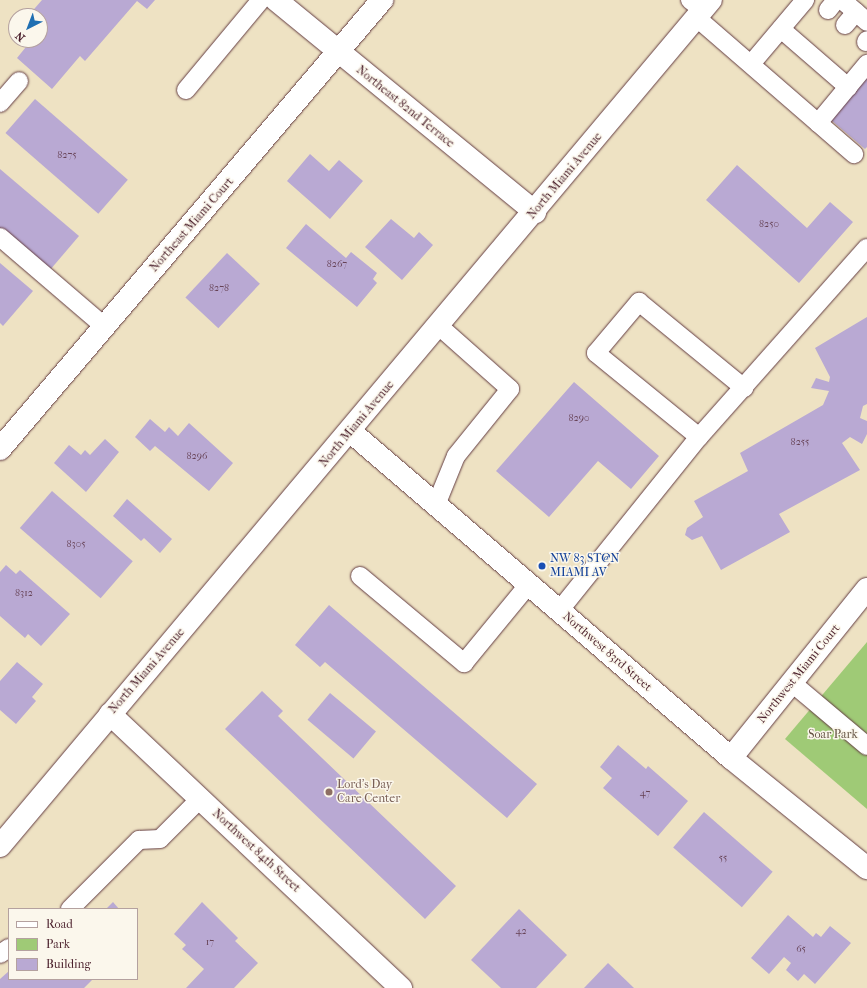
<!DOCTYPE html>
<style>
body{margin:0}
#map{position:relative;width:867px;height:988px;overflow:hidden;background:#eee2c3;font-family:"IM FELL French Canon",serif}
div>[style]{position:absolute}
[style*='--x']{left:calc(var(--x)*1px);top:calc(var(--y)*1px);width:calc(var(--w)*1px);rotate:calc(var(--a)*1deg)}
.green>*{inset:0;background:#9fca76}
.building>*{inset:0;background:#b9a9d3;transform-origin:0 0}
.roads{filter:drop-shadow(0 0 1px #633c42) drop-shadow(0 0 1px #633c42)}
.service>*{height:18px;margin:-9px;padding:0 9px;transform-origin:9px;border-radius:9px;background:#fff}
.minor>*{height:22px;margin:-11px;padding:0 11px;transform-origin:11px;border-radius:11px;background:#fff}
.secondary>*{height:22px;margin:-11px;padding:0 11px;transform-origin:11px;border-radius:11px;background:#fff}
.dots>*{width:11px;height:11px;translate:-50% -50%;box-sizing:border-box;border:2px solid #fbf7ec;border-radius:50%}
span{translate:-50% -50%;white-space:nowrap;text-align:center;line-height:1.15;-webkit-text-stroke:3px #fbf7ec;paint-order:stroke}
.number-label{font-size:10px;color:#664255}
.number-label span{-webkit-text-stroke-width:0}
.street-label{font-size:12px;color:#4a1f2b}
.transit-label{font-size:12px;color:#164399}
.left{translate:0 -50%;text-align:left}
.park-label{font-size:12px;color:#645242}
.education-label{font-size:12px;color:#785e54}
.legend{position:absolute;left:8px;top:908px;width:130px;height:72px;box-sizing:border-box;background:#fbf7ec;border:1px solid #b4a19f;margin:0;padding:5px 7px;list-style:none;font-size:12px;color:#4a1f2b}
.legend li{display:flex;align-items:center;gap:8px;height:20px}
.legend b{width:20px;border:1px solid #b4a19f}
.north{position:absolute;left:8px;top:8px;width:40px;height:40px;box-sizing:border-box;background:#fbf7ec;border:1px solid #b4a19f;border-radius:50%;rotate:222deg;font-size:11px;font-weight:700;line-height:16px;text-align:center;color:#4a1f2b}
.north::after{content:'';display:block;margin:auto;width:14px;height:18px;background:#1f6fb2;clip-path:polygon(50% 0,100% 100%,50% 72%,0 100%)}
</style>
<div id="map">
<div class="green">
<i style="clip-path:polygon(867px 642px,867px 809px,785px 739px)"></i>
</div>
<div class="building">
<i style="clip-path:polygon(42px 0,155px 0,147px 9px,137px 1px,85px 61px,80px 56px,52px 89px,17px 58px,30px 42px,28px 40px,40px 40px,40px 16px,28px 16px)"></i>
<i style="clip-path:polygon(867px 77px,867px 147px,865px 149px,831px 120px)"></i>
<i style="left:35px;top:99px;width:123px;height:45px;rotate:41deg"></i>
<i style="clip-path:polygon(310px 154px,329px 171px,339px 160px,363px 181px,330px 219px,287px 181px)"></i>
<i style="clip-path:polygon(737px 165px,807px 228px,830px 202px,853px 222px,799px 283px,706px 200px)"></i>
<i style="clip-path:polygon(0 169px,79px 236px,50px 270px,0 228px)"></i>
<i style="clip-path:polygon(391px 219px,414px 238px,419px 232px,433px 245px,402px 280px,365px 247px)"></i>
<i style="clip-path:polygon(306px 224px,346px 258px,351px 252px,377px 273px,373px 279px,377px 283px,357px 307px,286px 248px)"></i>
<i style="left:227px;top:253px;width:45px;height:61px;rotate:43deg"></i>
<i style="clip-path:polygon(0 263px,33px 291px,3px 326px,0 323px)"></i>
<i style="clip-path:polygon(867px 317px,867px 404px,863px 406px,860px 418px,867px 421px,867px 434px,862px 444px,850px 437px,842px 443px,860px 470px,779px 514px,790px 532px,721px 570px,702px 536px,692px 540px,685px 535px,687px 528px,703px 517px,694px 501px,748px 471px,740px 453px,823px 405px,829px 391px,811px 388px,816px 378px,829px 382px,830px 377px,815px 348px)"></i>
<i style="clip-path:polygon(574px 382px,659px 456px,631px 489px,598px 461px,549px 517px,496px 471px)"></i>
<i style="clip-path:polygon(150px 419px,165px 432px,169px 427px,178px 436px,189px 423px,233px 463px,209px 491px,155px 446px,150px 451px,135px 437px)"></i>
<i style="clip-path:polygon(105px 439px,119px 452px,86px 492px,54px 463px,69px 445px,81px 455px,85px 450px,90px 455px)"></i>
<i style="left:52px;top:491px;width:107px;height:49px;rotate:41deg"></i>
<i style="clip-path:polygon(127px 499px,172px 539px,160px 553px,144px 538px,141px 541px,113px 516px)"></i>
<i style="clip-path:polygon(6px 565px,16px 574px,20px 570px,70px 614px,41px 646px,28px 634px,25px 638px,0 616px,0 572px)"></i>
<i style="clip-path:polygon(329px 605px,537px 784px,507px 818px,325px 662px,320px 667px,295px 645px)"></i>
<i style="clip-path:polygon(17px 662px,43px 684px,32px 697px,36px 701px,16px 724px,0 710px,0 681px)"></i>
<i style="clip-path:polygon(262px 691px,283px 711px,278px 716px,456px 886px,425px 919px,225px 729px)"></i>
<i style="left:330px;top:693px;width:60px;height:35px;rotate:40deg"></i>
<i style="clip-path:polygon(618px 745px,646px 769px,648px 766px,688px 801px,658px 836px,603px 788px,612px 778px,600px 767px)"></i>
<i style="left:704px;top:812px;width:91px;height:47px;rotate:41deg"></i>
<i style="clip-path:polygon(113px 902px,119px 909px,106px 909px)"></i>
<i style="clip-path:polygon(202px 902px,238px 938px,235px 941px,258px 963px,234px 988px,186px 988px,204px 969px,182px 949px,186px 945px,174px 934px)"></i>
<i style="clip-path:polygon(519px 909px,567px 955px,536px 988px,501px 988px,471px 960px)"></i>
<i style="clip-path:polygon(788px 915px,813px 937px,816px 933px,821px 937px,830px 926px,851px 943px,815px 984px,804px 974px,798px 981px,786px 970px,791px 963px,784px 957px,769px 974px,751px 958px)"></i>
<i style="clip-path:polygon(608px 963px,634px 988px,584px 988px)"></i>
<i style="clip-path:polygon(9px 971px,9px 979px,93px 979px,84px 988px,0 988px,0 979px)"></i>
</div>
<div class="roads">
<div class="service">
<i style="--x:690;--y:0;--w:16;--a:38"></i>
<i style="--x:842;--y:0;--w:33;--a:41"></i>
<i style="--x:828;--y:10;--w:13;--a:-51"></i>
<i style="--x:697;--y:18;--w:208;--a:40.9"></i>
<i style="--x:845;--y:25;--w:17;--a:-50"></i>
<i style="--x:781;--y:29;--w:89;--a:40.9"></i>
<i style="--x:866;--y:42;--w:2;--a:-63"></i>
<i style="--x:751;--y:64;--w:84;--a:-49.8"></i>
<i style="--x:186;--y:90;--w:117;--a:-50.2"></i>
<i style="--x:0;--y:103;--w:29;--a:-49"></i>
<i style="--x:818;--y:123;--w:77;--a:-50.3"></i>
<i style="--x:0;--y:237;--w:138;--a:40.6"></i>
<i style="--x:699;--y:437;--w:133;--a:-140.8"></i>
<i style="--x:596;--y:353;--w:67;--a:-49.9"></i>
<i style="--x:639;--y:302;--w:136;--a:39.3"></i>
<i style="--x:436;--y:505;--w:53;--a:-67.8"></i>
<i style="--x:456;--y:456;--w:86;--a:-51.1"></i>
<i style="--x:510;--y:389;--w:95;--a:-138.4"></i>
<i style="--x:360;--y:576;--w:136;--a:39.9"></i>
<i style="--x:464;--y:663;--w:102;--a:-50.6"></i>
<i style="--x:559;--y:611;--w:223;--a:-51.2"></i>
<i style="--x:699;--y:437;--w:253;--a:-48.4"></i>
<i style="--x:792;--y:683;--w:98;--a:40"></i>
<i style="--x:70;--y:909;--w:98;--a:-45"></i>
<i style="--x:139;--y:840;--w:21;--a:-3"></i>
<i style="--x:160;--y:839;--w:58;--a:-45"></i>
<i style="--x:0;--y:954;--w:11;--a:-34"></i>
</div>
<div class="minor">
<i style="--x:276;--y:0;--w:335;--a:39.3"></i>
<i style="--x:350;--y:431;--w:502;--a:40.64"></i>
<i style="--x:731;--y:758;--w:175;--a:39"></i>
<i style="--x:0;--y:449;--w:590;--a:-49.61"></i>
<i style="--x:110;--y:714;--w:400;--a:43.3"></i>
<i style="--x:731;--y:758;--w:217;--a:-51.2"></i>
</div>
<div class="secondary">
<i style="--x:0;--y:846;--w:1105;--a:-49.96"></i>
</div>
</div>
<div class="dots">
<i style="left:542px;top:566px;background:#1a4fb4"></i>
<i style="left:329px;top:792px;background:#8d6e63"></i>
</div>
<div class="number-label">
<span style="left:67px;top:156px">8275</span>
<span style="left:769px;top:225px">8250</span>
<span style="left:337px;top:265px">8267</span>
<span style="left:219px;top:289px">8278</span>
<span style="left:579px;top:419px">8290</span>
<span style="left:800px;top:443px">8255</span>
<span style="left:197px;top:457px">8296</span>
<span style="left:76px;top:545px">8305</span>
<span style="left:24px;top:594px">8312</span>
<span style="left:645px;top:794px">47</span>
<span style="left:723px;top:859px">55</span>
<span style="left:521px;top:932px">42</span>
<span style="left:210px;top:943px">17</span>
<span style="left:801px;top:950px">65</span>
</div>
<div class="street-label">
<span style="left:405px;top:107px;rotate:39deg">Northeast 82nd Terrace</span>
<span style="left:565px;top:176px;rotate:-50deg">North Miami Avenue</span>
<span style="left:192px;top:225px;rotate:-49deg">Northeast Miami Court</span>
<span style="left:357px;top:424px;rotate:-50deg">North Miami Avenue</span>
<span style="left:607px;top:652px;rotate:41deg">Northwest 83rd Street</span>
<span style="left:147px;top:671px;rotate:-49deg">North Miami Avenue</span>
<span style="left:799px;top:674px;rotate:-51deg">Northwest Miami Court</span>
<span style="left:256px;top:851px;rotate:43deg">Northwest 84th Street</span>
</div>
<div class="transit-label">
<span class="left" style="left:550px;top:566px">NW 83 ST@N<br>MIAMI AV</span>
</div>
<div class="park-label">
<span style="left:833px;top:735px">Soar Park</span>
</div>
<div class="education-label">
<span class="left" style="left:337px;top:792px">Lord's Day<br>Care Center</span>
</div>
<ul class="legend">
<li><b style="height:5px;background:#fff"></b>Road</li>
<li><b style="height:11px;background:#9fca76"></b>Park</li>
<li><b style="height:11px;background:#b9a9d3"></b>Building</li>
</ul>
<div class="north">N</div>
</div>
